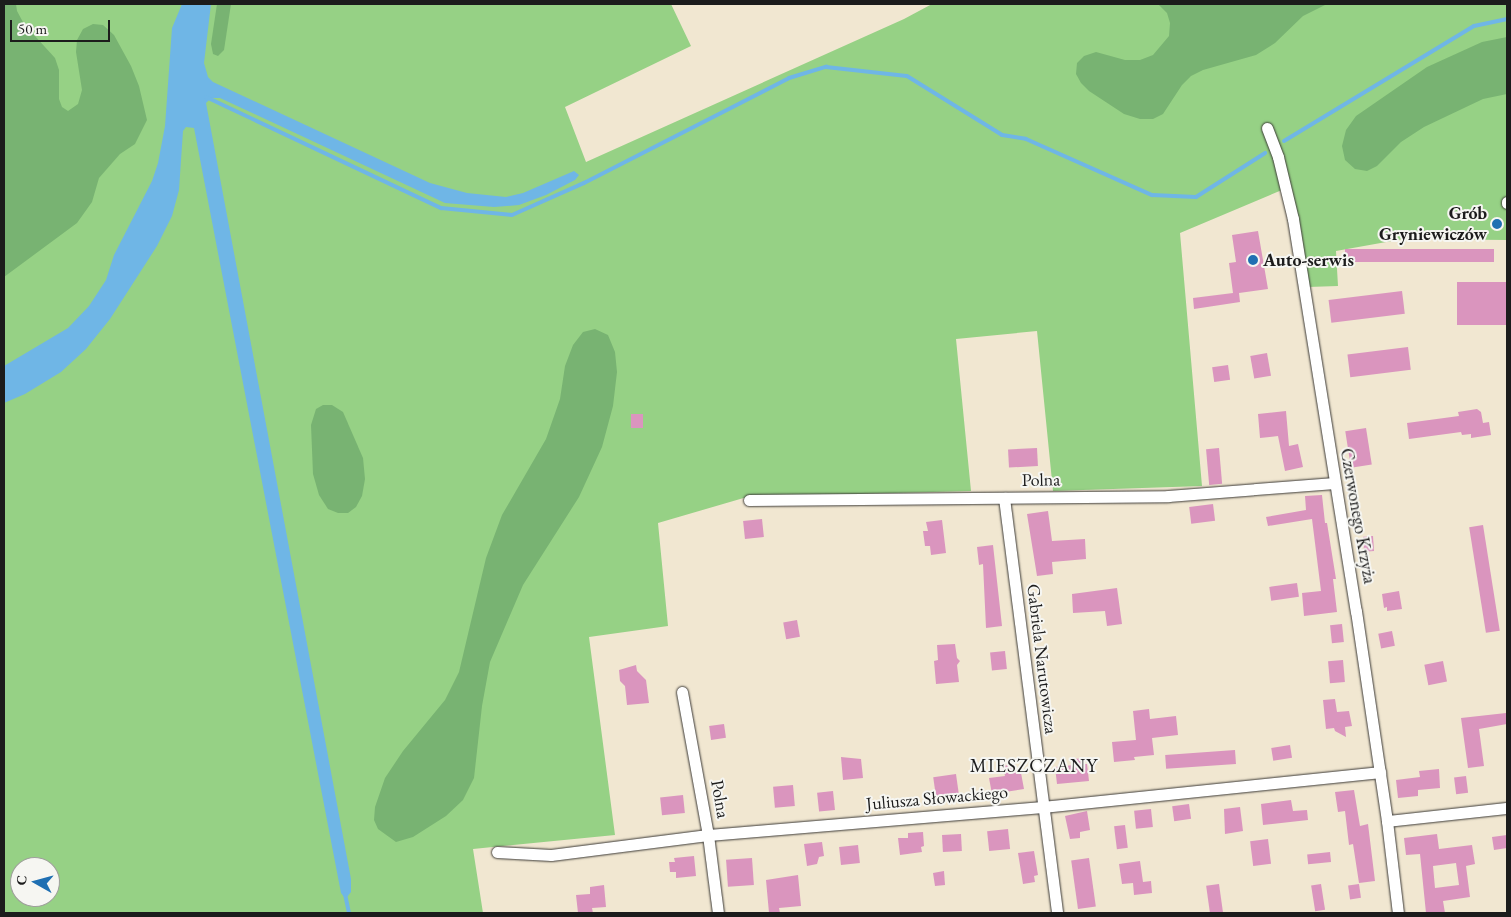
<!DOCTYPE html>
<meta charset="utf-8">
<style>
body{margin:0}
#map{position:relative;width:1511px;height:917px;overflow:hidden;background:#f1e7d1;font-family:"EB Garamond",serif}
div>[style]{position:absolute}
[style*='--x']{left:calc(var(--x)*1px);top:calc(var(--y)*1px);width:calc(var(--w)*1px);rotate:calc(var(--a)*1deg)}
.green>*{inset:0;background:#96d185}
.forest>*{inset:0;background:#78b372}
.water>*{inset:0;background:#6fb6e6}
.stream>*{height:4px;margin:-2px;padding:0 2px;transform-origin:2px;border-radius:2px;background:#6fb6e6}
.building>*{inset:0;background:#da95be;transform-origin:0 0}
.roads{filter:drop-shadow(0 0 1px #3c3a37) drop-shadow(0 0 1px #3c3a37)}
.street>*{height:11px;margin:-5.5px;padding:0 5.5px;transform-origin:5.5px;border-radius:5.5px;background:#fff}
.dots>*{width:14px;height:14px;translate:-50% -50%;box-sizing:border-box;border:2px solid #f6f6f2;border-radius:50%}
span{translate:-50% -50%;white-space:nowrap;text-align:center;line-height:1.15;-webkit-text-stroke:4px #f6f6f2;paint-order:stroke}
.poi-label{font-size:18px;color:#1c1c1c;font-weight:700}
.right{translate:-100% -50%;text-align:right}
.left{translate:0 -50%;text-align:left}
.street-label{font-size:18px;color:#1c1c1c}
.neighbourhood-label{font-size:19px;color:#1c1c1c;letter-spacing:1px}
.frame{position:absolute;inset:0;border:5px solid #1c1c1c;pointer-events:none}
.north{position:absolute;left:10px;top:857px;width:50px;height:50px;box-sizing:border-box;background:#f6f6f2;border:1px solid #9f9f9c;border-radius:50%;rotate:277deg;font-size:14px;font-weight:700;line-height:20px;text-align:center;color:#1c1c1c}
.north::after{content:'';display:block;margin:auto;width:18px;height:22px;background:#1f6fb2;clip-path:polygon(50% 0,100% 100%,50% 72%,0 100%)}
.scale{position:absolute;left:10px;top:20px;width:100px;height:22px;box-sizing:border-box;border:2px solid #1c1c1c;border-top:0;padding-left:6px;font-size:15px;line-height:18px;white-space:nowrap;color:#1c1c1c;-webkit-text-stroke:4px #f6f6f2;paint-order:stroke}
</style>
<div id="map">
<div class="green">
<i style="clip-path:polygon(evenodd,4px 4px,671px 4px,691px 46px,565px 107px,586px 162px,904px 19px,932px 4px,1507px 4px,1507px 240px,1403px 239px,1336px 251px,1338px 286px,1308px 287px,1289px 187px,1180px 233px,1202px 486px,1053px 491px,1037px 331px,956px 339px,971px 491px,747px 497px,658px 523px,668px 626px,589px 637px,615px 835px,473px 849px,483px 913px,4px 913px,4px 4px,20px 867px,50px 867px,50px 897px,20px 897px,20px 867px)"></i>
</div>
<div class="forest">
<i style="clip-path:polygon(4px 4px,16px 4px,17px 11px,24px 24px,55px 58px,59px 70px,59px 99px,62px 107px,68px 111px,78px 104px,82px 90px,76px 52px,77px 40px,83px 29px,93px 24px,103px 25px,114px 35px,131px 66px,139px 86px,147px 120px,135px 144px,120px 154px,99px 178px,92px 202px,77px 223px,4px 277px)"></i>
<i style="clip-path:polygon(217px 4px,231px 4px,224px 50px,218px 56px,213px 54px,211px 44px)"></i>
<i style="clip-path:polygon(1158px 4px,1327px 4px,1303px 16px,1275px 43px,1256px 55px,1203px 70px,1191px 76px,1182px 85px,1163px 114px,1153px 119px,1140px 119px,1124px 114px,1089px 91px,1081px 83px,1076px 74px,1077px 63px,1084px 56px,1096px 52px,1125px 60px,1140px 60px,1153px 55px,1169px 36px,1170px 23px,1167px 13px)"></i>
<i style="clip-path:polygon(1507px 37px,1507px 94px,1483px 99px,1424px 127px,1401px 142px,1377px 166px,1367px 171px,1355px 169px,1345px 160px,1342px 146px,1346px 130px,1356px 116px,1427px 67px,1482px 42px)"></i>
<i style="clip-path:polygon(595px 329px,608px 335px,615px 352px,617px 372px,613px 406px,602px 447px,579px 497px,523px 585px,490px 662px,482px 706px,474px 778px,463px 800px,446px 816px,413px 837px,396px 842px,378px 829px,374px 820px,375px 807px,385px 778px,403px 751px,445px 700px,459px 672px,486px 558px,502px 515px,546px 439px,560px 399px,565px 366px,573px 345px,583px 332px)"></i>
<i style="clip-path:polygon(323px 405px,332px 405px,343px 412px,363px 458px,365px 479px,362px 496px,356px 507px,348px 513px,338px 513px,328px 509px,319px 495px,313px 474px,311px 425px,316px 409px)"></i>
</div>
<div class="water">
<i style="clip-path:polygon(182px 4px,211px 4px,204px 63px,208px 77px,213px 82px,430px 183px,467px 193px,506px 197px,523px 193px,574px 171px,579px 175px,575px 180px,546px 195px,519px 205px,494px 207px,445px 203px,220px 98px,211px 98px,206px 103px,351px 879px,351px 892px,347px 897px,344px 897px,341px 893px,194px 128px,186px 127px,183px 131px,179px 190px,172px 216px,157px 246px,110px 319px,86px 349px,61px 372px,25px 394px,4px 403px,4px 366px,68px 328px,89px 306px,106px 280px,114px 255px,152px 181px,158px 163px,165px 126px,172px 28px)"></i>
</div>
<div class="stream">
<i style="--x:206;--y:97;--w:260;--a:25.3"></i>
<i style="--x:441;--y:208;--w:71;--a:5.6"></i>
<i style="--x:512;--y:215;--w:79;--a:-24"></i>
<i style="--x:584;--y:183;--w:230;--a:-27.1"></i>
<i style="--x:789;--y:78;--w:39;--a:-17"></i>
<i style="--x:826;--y:67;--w:81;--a:6.3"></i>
<i style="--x:907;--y:76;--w:112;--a:31.8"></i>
<i style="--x:1002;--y:135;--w:24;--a:9"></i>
<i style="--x:1026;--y:139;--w:138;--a:24"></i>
<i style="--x:1152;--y:195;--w:44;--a:2.6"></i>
<i style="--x:1196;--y:197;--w:82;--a:-32.5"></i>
<i style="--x:1284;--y:141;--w:222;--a:-31.2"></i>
<i style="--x:1474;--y:26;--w:34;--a:-12"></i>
<i style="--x:345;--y:894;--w:19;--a:78"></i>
</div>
<div class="building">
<i style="clip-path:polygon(1258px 231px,1268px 289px,1239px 293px,1240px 302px,1194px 309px,1193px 298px,1233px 293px,1229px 263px,1236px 262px,1232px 235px)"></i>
<i style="left:1494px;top:249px;width:13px;height:149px;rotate:90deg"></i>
<i style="left:1507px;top:282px;width:43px;height:50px;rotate:90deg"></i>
<i style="left:1402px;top:291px;width:23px;height:74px;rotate:83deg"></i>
<i style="left:1408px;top:347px;width:23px;height:61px;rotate:83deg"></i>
<i style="left:1267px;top:353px;width:23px;height:17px;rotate:80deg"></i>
<i style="left:1228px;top:365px;width:15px;height:16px;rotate:82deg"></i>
<i style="clip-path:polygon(1477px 409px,1481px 412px,1483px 423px,1489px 422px,1491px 435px,1471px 438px,1471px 434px,1462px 435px,1461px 432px,1409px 439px,1407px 423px,1459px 416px,1458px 412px)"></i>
<i style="clip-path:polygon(1286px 411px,1289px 446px,1298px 444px,1303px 467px,1285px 471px,1278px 436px,1260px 438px,1258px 414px)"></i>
<i style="left:631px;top:414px;width:12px;height:14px"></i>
<i style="left:1366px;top:428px;width:37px;height:21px;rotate:81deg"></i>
<i style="left:1037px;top:448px;width:18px;height:29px;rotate:87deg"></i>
<i style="left:1219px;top:448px;width:36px;height:13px;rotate:85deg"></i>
<i style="clip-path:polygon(1322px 495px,1325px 523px,1327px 523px,1336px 579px,1333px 579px,1337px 612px,1304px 616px,1302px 593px,1321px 591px,1312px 519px,1268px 526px,1266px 517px,1306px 510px,1305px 496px)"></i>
<i style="left:1213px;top:504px;width:17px;height:24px;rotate:83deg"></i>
<i style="clip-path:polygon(1048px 511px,1052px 541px,1085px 539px,1086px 559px,1052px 562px,1053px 574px,1037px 576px,1027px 514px)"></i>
<i style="left:762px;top:519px;width:18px;height:19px;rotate:84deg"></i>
<i style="clip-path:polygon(942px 520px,946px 553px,931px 555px,930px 546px,925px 546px,923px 531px,928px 531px,926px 522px)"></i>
<i style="left:1483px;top:525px;width:107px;height:14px;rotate:81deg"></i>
<i style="left:1373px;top:536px;width:15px;height:10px;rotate:86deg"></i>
<i style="clip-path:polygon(993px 545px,1002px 626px,986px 628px,983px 564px,979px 565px,977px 547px)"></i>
<i style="left:1297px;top:583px;width:14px;height:28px;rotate:82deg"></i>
<i style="clip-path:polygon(1117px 588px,1122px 624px,1107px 626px,1105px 611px,1073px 613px,1072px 594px)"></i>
<i style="clip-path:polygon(1399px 591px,1402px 609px,1387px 611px,1387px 607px,1384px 608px,1382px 594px)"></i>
<i style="left:797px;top:620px;width:17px;height:14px;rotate:80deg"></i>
<i style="left:1342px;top:624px;width:18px;height:12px;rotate:84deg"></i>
<i style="left:1392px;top:631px;width:15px;height:14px;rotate:79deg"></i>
<i style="clip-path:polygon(955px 644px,957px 658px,960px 661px,957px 665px,959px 682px,936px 684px,934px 661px,938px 660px,937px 645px)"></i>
<i style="left:1005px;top:651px;width:18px;height:15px;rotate:84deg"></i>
<i style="left:1343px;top:660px;width:22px;height:15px;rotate:85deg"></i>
<i style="left:1443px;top:661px;width:21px;height:19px;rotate:79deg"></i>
<i style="clip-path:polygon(636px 665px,637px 671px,646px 680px,649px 703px,627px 705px,625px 686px,620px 681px,619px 670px)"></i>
<i style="clip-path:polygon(1335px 699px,1337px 712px,1349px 711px,1352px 726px,1345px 727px,1346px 737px,1335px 731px,1334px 728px,1326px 729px,1323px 700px)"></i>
<i style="clip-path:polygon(1149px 709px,1150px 719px,1176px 716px,1178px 735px,1152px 738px,1154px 755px,1134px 757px,1135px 760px,1114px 762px,1112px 742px,1136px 740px,1133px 711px)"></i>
<i style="clip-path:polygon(1506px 713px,1507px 724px,1479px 729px,1484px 766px,1468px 768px,1461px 718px)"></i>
<i style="left:724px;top:724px;width:14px;height:15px;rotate:82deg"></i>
<i style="left:1290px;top:745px;width:13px;height:19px;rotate:81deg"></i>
<i style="left:1235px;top:750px;width:14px;height:70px;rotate:86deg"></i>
<i style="clip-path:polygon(841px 757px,861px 759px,863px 778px,843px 780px)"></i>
<i style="clip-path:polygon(1084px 758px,1084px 764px,1087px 764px,1089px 781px,1057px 784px,1055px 767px,1074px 765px,1074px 759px)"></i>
<i style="clip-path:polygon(1015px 764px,1016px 774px,1021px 773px,1024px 789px,992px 794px,989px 778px,1005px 776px,1003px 766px)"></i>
<i style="clip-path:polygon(1439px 769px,1440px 788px,1418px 790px,1418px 796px,1398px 798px,1396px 780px,1420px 777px,1419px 771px)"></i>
<i style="left:956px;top:774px;width:22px;height:23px;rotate:82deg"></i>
<i style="left:1466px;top:776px;width:17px;height:12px;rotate:83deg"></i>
<i style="left:793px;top:785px;width:21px;height:20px;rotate:85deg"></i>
<i style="clip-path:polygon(1354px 790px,1360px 826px,1368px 824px,1375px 881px,1359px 883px,1353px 844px,1349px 845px,1345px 811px,1338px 812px,1335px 792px)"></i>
<i style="left:833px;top:791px;width:19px;height:16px;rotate:84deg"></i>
<i style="left:683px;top:795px;width:18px;height:23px;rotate:84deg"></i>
<i style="clip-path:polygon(1291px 800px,1293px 811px,1307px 810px,1308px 820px,1263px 825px,1261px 804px)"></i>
<i style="left:1189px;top:804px;width:15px;height:17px;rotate:82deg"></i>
<i style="clip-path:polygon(1240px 807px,1243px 831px,1225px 834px,1224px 809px)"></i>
<i style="left:1151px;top:809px;width:18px;height:17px;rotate:84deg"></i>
<i style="clip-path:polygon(1087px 811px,1090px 830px,1080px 832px,1080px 838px,1070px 839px,1065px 816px)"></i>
<i style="left:1125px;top:825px;width:23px;height:11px;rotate:83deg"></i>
<i style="left:1008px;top:829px;width:20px;height:21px;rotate:84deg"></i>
<i style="clip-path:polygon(923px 832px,924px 846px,921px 847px,922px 852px,900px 855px,898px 838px,908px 838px,908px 833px)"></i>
<i style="left:961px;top:834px;width:17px;height:19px;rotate:87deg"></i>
<i style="clip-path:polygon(evenodd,1437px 834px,1439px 849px,1472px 845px,1475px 864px,1466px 866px,1470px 897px,1443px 901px,1445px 913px,1426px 913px,1420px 854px,1406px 855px,1404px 838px,1437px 834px,1456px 863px,1459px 885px,1435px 888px,1433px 866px,1456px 863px)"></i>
<i style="clip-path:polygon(1507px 835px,1507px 848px,1494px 850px,1492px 837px)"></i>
<i style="left:1268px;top:839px;width:25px;height:18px;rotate:83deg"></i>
<i style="clip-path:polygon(822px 842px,824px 856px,819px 857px,817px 864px,807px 866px,804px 844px)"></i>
<i style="left:858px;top:845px;width:18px;height:19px;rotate:84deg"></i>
<i style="clip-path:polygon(1034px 851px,1038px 875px,1034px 876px,1035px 882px,1023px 884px,1018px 853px)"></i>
<i style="left:1330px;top:852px;width:10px;height:23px;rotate:84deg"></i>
<i style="clip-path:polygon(694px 856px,696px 876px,676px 878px,676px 872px,670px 872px,669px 862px,675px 862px,674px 858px)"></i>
<i style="left:752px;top:858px;width:27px;height:26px;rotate:86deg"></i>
<i style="left:1089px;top:858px;width:49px;height:18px;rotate:82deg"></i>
<i style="clip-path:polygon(1140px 861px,1143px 882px,1151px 881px,1152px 893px,1134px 895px,1133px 883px,1122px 884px,1119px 864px)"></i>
<i style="clip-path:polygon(944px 871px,945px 885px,935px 886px,933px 873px)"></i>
<i style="clip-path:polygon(798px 875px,801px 906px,779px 908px,780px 913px,769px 913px,766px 880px)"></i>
<i style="left:1219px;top:884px;width:29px;height:13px;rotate:82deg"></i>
<i style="left:1321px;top:884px;width:26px;height:10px;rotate:81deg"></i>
<i style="left:1359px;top:884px;width:14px;height:11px;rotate:82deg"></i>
<i style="clip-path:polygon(604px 885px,606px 907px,592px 908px,593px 913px,578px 913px,576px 895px,590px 894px,590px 887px)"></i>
</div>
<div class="roads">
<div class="street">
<i style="--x:1267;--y:128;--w:31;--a:69"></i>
<i style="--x:1278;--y:157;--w:64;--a:76.4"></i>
<i style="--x:1293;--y:219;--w:397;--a:80.9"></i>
<i style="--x:1356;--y:611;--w:212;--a:81.6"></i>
<i style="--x:1387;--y:821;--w:93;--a:83.2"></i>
<i style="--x:1507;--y:202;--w:1;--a:90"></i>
<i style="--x:1004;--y:498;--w:418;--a:82.7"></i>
<i style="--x:749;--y:500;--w:419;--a:-0.5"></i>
<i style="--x:1168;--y:496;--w:167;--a:-4.5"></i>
<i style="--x:682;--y:692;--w:145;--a:79.7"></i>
<i style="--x:708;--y:835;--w:79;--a:82.7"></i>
<i style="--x:1387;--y:821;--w:121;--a:-6.2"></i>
<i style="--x:497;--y:852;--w:54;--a:3.2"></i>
<i style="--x:551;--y:855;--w:158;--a:-7.3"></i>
<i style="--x:708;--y:835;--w:336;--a:-4.8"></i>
<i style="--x:1043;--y:807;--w:339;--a:-5.9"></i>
</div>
</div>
<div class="dots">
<i style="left:1497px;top:224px;background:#1f6fb2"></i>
<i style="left:1253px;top:260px;background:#1f6fb2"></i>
</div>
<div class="poi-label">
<span class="right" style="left:1487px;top:224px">Grób<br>Gryniewiczów</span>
<span class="left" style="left:1263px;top:260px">Auto-serwis</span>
</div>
<div class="street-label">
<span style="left:1041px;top:480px;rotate:-1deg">Polna</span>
<span style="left:1358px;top:516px;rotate:80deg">Czerwonego Krzyża</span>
<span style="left:1042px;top:659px;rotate:83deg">Gabriela Narutowicza</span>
<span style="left:937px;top:798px;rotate:-5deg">Juliusza Słowackiego</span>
<span style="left:720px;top:799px;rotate:80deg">Polna</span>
</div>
<div class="neighbourhood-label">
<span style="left:1034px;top:766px">MIESZCZANY</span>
</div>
<div class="frame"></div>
<div class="north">С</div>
<div class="scale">50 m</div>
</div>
